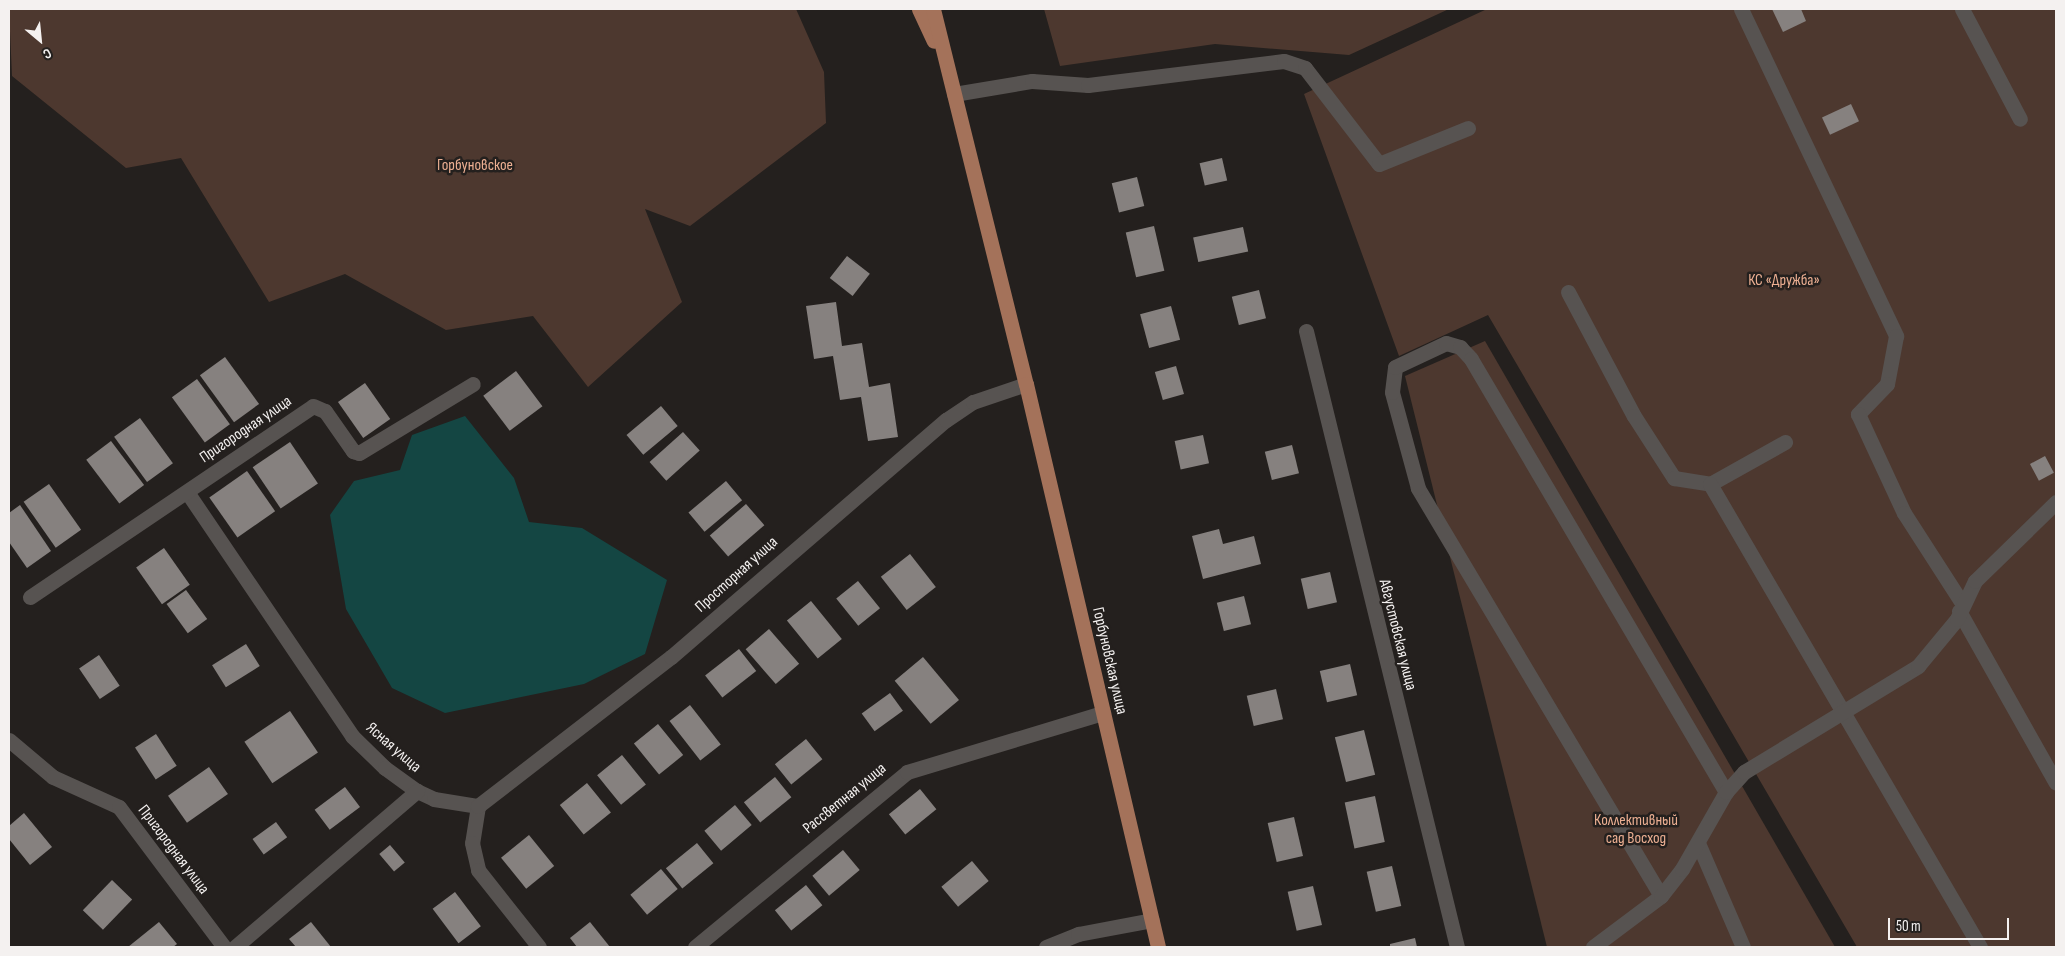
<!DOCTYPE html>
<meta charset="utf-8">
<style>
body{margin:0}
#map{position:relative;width:2065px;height:956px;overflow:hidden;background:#24201e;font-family:"Sofia Sans Condensed",sans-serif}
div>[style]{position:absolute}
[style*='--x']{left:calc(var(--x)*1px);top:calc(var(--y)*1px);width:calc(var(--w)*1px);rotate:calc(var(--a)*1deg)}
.green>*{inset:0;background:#4d382f}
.water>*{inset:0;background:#144643}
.building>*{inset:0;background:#86817f;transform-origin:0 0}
.minor>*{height:15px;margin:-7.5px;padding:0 7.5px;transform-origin:7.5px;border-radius:7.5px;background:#575351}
.primary>*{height:15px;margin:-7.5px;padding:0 7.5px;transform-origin:7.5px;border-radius:7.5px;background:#a4725a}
span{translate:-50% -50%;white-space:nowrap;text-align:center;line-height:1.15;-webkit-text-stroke:5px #24201e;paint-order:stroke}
.park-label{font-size:16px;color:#ecaf92}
.street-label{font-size:16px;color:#f4f1f0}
.frame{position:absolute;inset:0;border:10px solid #f4f1f0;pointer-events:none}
.north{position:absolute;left:15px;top:15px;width:50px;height:50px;-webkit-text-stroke:4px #24201e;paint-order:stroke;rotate:152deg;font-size:14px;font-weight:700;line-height:20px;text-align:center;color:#f4f1f0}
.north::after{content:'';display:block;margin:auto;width:18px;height:22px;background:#f4f1f0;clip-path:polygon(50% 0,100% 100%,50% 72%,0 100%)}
.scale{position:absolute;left:1888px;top:918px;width:121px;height:22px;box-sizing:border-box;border:2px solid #f4f1f0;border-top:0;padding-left:6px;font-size:15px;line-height:18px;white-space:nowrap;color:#f4f1f0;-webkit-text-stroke:4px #24201e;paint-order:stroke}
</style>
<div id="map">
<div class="green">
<i style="clip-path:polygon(9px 9px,796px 9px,824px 72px,826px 123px,690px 226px,645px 209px,682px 302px,588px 387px,533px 316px,446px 330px,345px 274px,269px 302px,181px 158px,126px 168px,12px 76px)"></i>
<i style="clip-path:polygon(1044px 9px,1449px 9px,1349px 55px,1215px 44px,1060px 66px)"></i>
<i style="clip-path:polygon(1487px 9px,2056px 9px,2056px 947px,1857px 947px,1488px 315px,1399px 356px,1304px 94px)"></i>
<i style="clip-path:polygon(1485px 341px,1835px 947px,1547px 947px,1405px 376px)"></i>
</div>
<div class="water">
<i style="clip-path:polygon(465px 416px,514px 478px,529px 522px,582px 528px,667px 580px,645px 654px,584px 684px,445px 713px,392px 688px,346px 609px,330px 515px,354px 481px,400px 470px,412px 435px)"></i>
</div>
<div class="building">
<i style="clip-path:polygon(1772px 9px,1801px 9px,1806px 21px,1783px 32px)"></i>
<i style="left:1851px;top:104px;width:19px;height:32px;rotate:65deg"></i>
<i style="left:1222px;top:158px;width:23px;height:23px;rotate:77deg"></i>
<i style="left:1137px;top:177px;width:30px;height:26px;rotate:76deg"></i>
<i style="left:1154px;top:226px;width:46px;height:29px;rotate:77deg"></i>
<i style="left:1243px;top:227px;width:25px;height:51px;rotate:78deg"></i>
<i style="left:847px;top:256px;width:29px;height:28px;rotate:38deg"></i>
<i style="left:1259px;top:290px;width:29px;height:28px;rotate:76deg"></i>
<i style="clip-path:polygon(836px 302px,842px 346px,862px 343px,869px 387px,890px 383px,898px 437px,868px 441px,861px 397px,840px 400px,833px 356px,814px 359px,806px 306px)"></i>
<i style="left:1171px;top:306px;width:35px;height:32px;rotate:75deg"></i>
<i style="left:225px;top:357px;width:58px;height:31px;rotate:54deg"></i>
<i style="left:1176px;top:366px;width:29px;height:22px;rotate:74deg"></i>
<i style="left:516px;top:371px;width:44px;height:41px;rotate:53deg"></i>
<i style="left:197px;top:379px;width:56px;height:31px;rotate:54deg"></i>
<i style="left:365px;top:383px;width:44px;height:33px;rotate:55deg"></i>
<i style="left:661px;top:406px;width:26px;height:45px;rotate:50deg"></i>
<i style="left:140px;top:418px;width:56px;height:32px;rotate:54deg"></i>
<i style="left:683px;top:432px;width:25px;height:45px;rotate:48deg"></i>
<i style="left:1203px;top:435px;width:29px;height:29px;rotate:78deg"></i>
<i style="left:111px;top:441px;width:55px;height:31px;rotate:53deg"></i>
<i style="left:290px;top:442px;width:50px;height:45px;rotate:56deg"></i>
<i style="left:1292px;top:445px;width:29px;height:28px;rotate:76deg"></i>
<i style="left:2045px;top:456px;width:19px;height:17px;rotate:62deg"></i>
<i style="left:247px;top:471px;width:49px;height:46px;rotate:55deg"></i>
<i style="left:726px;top:481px;width:25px;height:49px;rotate:50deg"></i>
<i style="left:49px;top:484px;width:56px;height:31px;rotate:55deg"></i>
<i style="left:746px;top:504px;width:28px;height:48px;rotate:49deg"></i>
<i style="clip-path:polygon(20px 505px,51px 551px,27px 568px,9px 542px,9px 513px)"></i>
<i style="clip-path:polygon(1219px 529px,1223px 544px,1254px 536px,1261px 564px,1203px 579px,1192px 536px)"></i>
<i style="left:164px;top:548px;width:45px;height:34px;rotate:55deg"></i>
<i style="left:910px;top:554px;width:42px;height:37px;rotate:52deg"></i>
<i style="left:1330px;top:572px;width:31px;height:30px;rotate:77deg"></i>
<i style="left:858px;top:581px;width:35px;height:28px;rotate:51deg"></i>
<i style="left:186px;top:590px;width:36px;height:24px;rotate:54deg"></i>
<i style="left:1244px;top:596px;width:29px;height:28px;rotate:76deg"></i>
<i style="left:811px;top:601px;width:49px;height:31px;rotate:51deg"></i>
<i style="left:769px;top:629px;width:46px;height:31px;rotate:49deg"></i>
<i style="left:246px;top:644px;width:26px;height:40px;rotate:58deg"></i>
<i style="left:739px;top:649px;width:28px;height:43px;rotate:52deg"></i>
<i style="left:99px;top:655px;width:37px;height:24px;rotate:56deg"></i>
<i style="left:923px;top:657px;width:56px;height:37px;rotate:50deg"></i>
<i style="left:1350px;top:664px;width:32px;height:31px;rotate:77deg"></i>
<i style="left:1276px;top:689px;width:31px;height:30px;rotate:77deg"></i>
<i style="left:890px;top:693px;width:22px;height:35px;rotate:54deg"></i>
<i style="left:690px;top:705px;width:50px;height:26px;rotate:52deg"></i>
<i style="left:290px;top:711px;width:50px;height:55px;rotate:56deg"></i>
<i style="left:658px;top:724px;width:40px;height:31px;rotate:51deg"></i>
<i style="left:1364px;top:730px;width:46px;height:30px;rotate:76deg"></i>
<i style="left:156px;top:734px;width:38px;height:25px;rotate:57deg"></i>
<i style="left:806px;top:739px;width:26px;height:40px;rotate:51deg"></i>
<i style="left:622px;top:755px;width:38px;height:32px;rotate:51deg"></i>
<i style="left:209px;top:767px;width:33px;height:50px;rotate:55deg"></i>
<i style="left:775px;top:777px;width:26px;height:40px;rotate:51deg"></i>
<i style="left:587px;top:783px;width:38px;height:35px;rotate:51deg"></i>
<i style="left:345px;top:787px;width:25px;height:38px;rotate:53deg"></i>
<i style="left:920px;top:789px;width:26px;height:40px;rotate:51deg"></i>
<i style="left:1375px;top:796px;width:47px;height:31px;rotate:78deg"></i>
<i style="left:735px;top:805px;width:26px;height:40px;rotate:50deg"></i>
<i style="clip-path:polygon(24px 813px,52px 847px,30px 865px,9px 839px,9px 826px)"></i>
<i style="left:1294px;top:817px;width:40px;height:27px;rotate:77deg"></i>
<i style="left:276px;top:822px;width:19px;height:29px;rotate:54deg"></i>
<i style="left:529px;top:835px;width:40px;height:36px;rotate:51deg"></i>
<i style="left:697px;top:843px;width:26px;height:40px;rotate:51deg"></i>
<i style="left:390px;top:845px;width:23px;height:14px;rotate:50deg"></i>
<i style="left:843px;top:850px;width:26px;height:40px;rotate:50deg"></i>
<i style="left:972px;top:861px;width:26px;height:40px;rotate:50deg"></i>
<i style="left:1392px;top:866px;width:41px;height:26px;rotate:77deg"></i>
<i style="left:661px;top:869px;width:26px;height:40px;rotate:50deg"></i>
<i style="left:112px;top:880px;width:28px;height:42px;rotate:44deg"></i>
<i style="left:806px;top:885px;width:26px;height:40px;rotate:51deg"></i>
<i style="left:1313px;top:886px;width:40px;height:26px;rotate:77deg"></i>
<i style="left:455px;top:892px;width:43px;height:28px;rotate:53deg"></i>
<i style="clip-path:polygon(159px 922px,177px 944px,173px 947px,128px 947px)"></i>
<i style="clip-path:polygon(311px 922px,331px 947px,296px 947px,289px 939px)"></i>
<i style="clip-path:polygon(590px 922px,610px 947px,577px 947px,570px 938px)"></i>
<i style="clip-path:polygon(1415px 938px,1417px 947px,1390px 947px,1390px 944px)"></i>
</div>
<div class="minor">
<i style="--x:1741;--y:9;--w:362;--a:64.6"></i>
<i style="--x:1896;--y:336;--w:49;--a:100.6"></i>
<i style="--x:1887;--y:384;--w:42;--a:134"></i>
<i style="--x:1858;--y:414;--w:109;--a:65.1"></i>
<i style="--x:1904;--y:513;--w:107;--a:57.2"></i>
<i style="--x:1962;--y:9;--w:124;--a:62.2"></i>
<i style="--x:954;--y:94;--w:79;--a:-9.5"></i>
<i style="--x:1032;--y:81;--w:56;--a:4.1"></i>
<i style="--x:1088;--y:85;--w:197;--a:-7"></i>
<i style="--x:1284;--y:61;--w:22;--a:18"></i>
<i style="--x:1305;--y:68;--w:121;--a:52.4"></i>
<i style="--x:1379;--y:164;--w:96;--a:-22"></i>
<i style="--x:1568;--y:292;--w:140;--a:62"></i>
<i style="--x:1634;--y:416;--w:74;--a:57.2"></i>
<i style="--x:1674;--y:478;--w:36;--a:9"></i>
<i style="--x:1710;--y:484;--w:86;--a:-29.2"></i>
<i style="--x:1306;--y:331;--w:634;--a:76.23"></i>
<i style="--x:1710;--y:484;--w:536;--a:59.75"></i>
<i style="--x:187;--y:492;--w:295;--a:55.9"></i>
<i style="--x:352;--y:736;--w:46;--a:44.1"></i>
<i style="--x:385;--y:768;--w:39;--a:36"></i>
<i style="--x:417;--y:791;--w:19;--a:25"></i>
<i style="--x:434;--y:799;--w:45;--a:9"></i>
<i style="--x:478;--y:806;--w:37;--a:99"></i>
<i style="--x:472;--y:843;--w:28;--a:77"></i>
<i style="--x:478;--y:870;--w:98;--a:51.6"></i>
<i style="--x:30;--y:597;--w:341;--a:-34"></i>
<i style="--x:313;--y:406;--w:13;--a:23"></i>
<i style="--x:325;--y:411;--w:49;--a:55"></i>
<i style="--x:353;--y:451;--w:6;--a:18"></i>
<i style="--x:359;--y:453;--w:133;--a:-31.2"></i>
<i style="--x:1959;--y:611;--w:197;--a:60.6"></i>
<i style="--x:9;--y:740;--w:57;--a:40.1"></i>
<i style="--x:53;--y:777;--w:72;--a:24.4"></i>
<i style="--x:119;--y:807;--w:175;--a:53.1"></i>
<i style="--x:478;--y:806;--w:244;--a:-37.7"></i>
<i style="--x:671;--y:657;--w:363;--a:-40.8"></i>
<i style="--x:946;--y:420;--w:32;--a:-34"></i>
<i style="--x:973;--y:402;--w:56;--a:-18.8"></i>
<i style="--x:1698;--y:843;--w:113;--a:66.6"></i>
<i style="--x:1661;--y:896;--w:475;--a:-120.8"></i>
<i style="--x:1418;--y:488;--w:99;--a:-105.2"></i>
<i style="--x:1392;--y:392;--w:25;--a:-83"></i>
<i style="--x:1395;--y:367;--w:56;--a:-25.2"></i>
<i style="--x:1446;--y:343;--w:15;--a:16"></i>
<i style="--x:1460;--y:347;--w:16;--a:47"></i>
<i style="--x:1471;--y:359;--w:503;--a:59.51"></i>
<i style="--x:235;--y:947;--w:240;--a:-40.6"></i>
<i style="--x:695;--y:947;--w:275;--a:-39.5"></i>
<i style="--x:907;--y:772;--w:205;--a:-16.8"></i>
<i style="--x:1046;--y:947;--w:35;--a:-22"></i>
<i style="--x:1078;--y:934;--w:75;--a:-10.7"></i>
<i style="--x:1593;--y:947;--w:85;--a:-36.9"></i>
<i style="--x:1661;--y:896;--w:34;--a:-52"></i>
<i style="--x:1682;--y:869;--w:89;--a:-60.3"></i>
<i style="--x:1726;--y:792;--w:27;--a:-48"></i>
<i style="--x:1744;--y:772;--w:204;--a:-31.3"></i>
<i style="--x:1918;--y:666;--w:61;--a:-50.3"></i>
<i style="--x:1957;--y:619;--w:42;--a:-64.7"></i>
<i style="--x:1975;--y:581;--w:113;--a:-44.3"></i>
</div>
<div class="primary">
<i style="--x:919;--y:9;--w:35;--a:65"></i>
<i style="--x:933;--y:9;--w:386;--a:76.1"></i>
<i style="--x:1026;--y:384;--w:578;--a:76.8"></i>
</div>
<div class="park-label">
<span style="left:475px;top:166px">Горбуновское</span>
<span style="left:1784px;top:281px">КС «Дружба»</span>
<span style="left:1636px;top:830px">Коллективный<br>сад Восход</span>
</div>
<div class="street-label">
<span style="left:246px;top:430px;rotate:-34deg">Пригородная улица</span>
<span style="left:737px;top:575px;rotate:-42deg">Просторная улица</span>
<span style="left:1397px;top:635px;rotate:76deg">Августовская улица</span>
<span style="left:1109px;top:661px;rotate:77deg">Горбуновская улица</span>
<span style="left:393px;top:748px;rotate:41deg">Ясная улица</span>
<span style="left:845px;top:799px;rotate:-39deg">Рассветная улица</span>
<span style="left:173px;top:850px;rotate:53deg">Пригородная улица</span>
</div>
<div class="frame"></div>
<div class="north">С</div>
<div class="scale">50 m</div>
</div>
